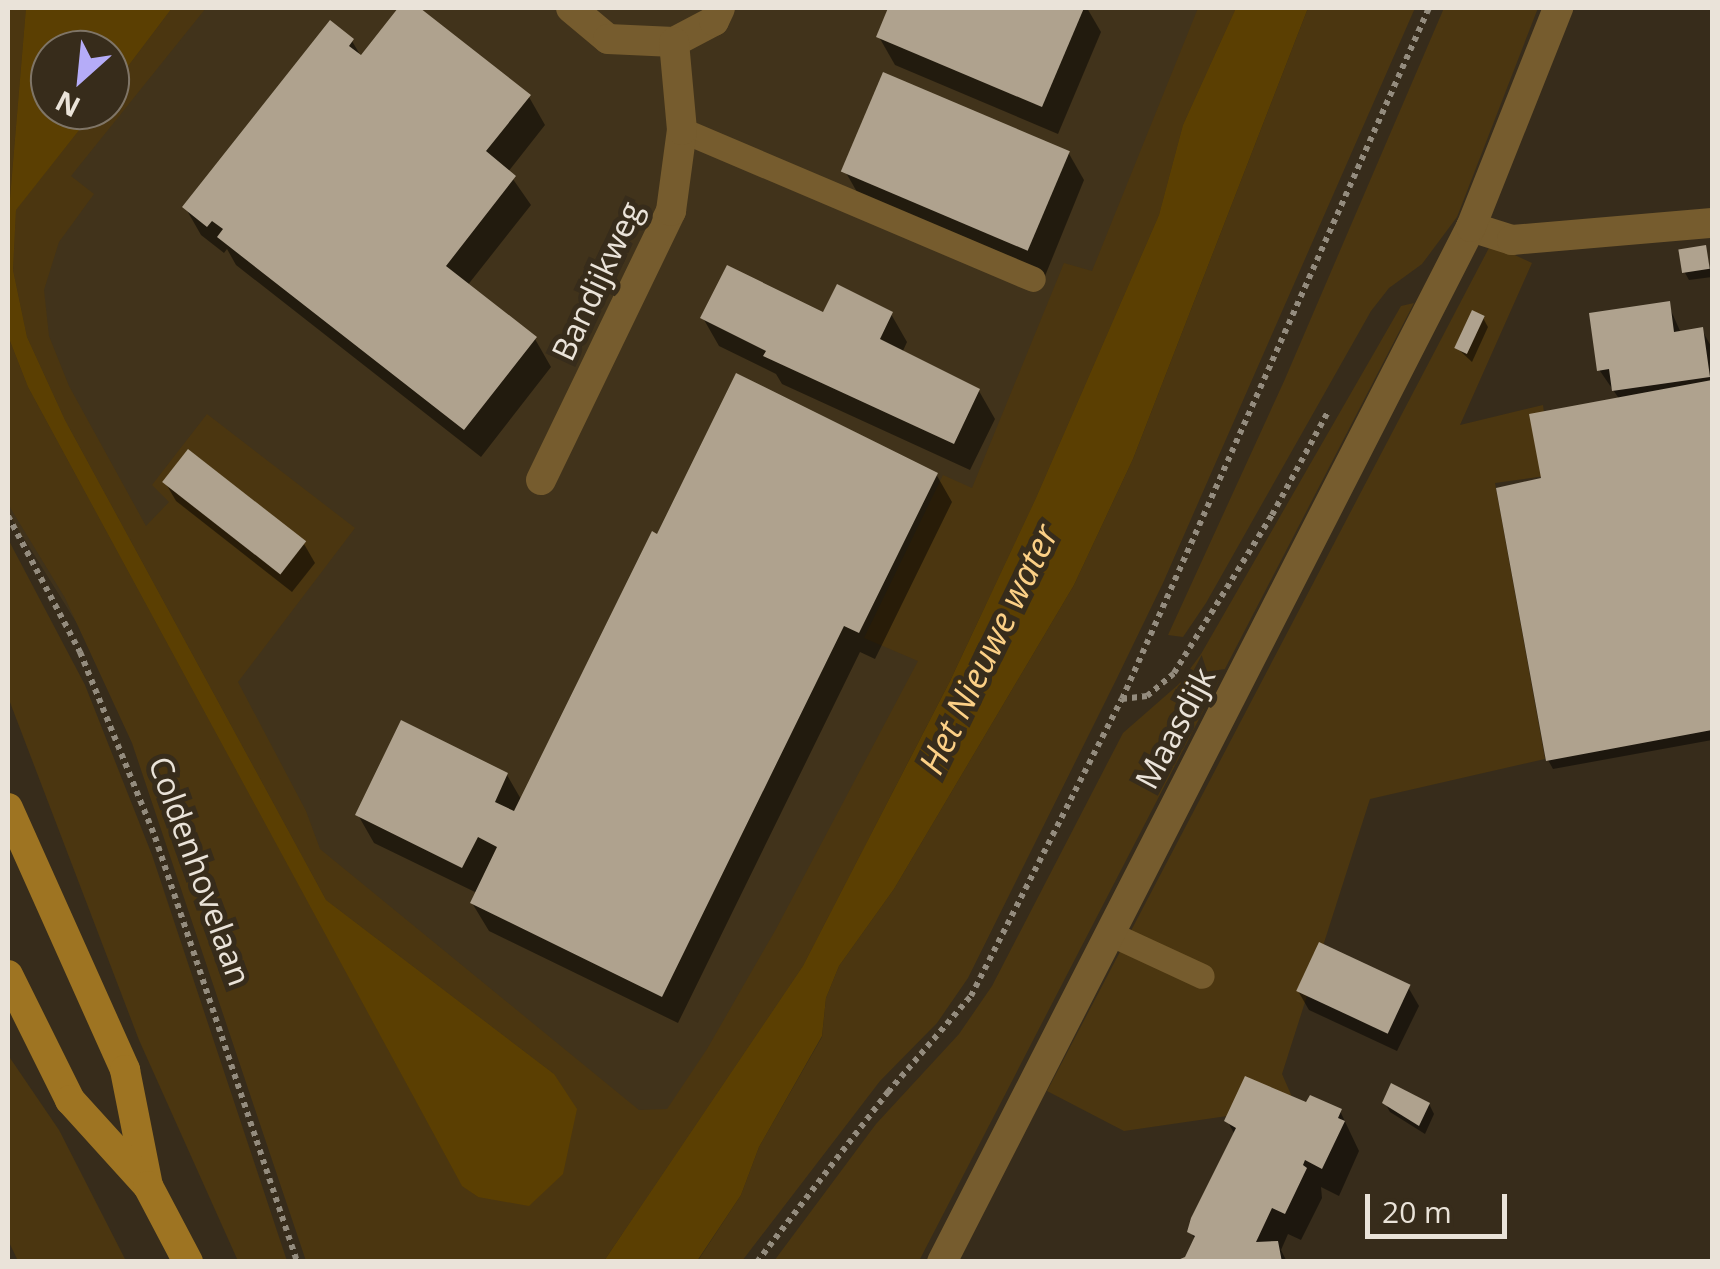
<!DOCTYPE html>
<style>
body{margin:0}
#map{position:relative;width:1720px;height:1269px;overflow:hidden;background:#372c1b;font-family:"Open Sans",sans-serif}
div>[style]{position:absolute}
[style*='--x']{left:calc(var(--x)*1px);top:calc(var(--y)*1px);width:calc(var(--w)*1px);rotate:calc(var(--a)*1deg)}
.built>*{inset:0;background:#41331b}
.green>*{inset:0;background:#4b3610}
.water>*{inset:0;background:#5b3f02}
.shadow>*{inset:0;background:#0007}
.building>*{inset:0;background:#afa28e;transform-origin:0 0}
.path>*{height:6px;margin-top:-3px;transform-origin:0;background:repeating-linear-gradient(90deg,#948c7e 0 5px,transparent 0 10px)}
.lane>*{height:25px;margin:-12.5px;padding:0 12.5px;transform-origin:12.5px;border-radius:12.5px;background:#765c2e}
.street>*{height:30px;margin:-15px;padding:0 15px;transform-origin:15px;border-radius:15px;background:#765c2e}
.secondary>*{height:30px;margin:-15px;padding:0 15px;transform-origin:15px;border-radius:15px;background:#9e7422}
span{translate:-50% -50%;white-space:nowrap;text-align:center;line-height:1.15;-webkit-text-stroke:10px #372c1b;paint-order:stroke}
.street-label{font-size:32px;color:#eae3d9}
.water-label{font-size:35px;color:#fcd086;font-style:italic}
.frame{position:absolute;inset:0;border:10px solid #eae3d9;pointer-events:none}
.north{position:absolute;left:30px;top:30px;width:100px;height:100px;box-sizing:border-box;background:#372c1b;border:2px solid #7f7567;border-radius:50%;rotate:207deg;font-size:28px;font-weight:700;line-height:40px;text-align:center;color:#eae3d9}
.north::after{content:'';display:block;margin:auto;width:35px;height:45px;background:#b5acf8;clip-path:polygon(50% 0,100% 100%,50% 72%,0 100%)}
.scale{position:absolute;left:1365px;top:1194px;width:142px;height:45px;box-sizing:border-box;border:5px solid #eae3d9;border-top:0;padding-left:12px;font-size:30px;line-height:35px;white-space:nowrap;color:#eae3d9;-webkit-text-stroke:8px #372c1b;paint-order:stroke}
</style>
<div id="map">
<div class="built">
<i style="clip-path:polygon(evenodd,8px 8px,1284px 8px,658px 1261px,304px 987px,8px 513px,8px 8px,50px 50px,110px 50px,110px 110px,50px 110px,50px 50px)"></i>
</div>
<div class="green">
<i style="clip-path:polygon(8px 8px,26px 8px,8px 222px)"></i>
<i style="clip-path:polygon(172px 8px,206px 8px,71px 176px,94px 194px,59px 242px,44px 290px,49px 336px,69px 386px,146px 526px,169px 502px,152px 485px,207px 414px,355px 528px,238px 682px,306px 811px,320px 849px,639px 1110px,667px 1109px,707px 1049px,776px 929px,918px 661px,864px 638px,943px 475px,972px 488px,1064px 263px,1092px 271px,1198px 8px,1236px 8px,1183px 125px,1159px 215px,1036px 498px,950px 681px,803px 966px,604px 1261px,306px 1261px,132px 743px,65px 598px,8px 504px,8px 309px,10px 341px,28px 387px,462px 1185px,478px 1197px,554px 1074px,326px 900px,65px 420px,27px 337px,13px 270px,16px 209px,95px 110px,110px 110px,110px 90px)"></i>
<i style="clip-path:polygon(1308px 8px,1415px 8px,1163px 583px,1117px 678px,968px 978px,937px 1023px,880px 1081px,742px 1261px,697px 1262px,741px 1195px,759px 1147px,822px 1037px,826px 998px,839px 966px,894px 889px,1074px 585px,1133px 459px)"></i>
<i style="clip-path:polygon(1444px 8px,1538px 8px,1457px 217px,1422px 264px,1389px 288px,1371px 311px,1206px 603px,1183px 637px,1168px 635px,1285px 379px)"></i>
<i style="clip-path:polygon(1491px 244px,1532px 263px,1460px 425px,1543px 405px,1552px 475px,1495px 483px,1545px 759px,1370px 799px,1282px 1074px,1296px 1106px,1124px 1131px,1047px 1091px)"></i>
<i style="clip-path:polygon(1414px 303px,919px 1261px,774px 1261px,876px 1124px,959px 1034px,992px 986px,1123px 733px,1179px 684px,1201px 654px,1401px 306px)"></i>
<i style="clip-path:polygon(8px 539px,85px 685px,152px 855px,287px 1261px,238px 1261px,139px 1040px,8px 697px)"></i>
<i style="clip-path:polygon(8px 1055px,59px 1130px,126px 1261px,18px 1261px,8px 1240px)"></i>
</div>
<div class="water">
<i style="clip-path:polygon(26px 8px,172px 8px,110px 90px,110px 50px,50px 50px,50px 110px,95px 110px,16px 210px,13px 270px,27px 337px,65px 420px,326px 900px,554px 1074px,577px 1109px,563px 1174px,529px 1206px,478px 1197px,462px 1186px,28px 387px,10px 341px,8px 309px,8px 222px)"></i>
<i style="clip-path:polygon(1236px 8px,1308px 8px,1133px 459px,1074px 585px,894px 889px,839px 966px,826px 998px,822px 1036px,759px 1147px,741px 1195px,697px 1261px,604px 1261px,803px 966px,950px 681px,1036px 498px,1159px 215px,1183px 125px)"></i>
</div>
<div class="shadow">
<i style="clip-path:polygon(401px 8px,416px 8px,529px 97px,545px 125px,508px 172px,531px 205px,467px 286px,535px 339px,551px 367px,481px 457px,236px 265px,227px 249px,224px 253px,201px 235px,185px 207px,352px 41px,362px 58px)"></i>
<i style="clip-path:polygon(891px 8px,1087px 8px,1101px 32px,1058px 134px,895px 65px,879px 37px)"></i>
<i style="clip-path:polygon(1068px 152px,1084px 180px,1045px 276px,861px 199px,845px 171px)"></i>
<i style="clip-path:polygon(1705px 247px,1712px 277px,1689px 280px,1684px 271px)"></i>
<i style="clip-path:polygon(1668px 304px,1681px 333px,1702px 330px,1712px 348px,1712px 740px,1553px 769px,1548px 760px,1544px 480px,1620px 400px,1600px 371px,1592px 315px)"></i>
<i style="clip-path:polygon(891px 314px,907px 342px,902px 353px,979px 391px,995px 419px,970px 470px,782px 384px,776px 374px,719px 346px,703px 318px)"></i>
<i style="clip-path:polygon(1483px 318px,1488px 327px,1472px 362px,1457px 348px)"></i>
<i style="clip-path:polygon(936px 474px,952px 502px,875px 659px,860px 652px,678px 1023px,489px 931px,472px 903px,477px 893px,374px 843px,358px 815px,507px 775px,522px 801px,658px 538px)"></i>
<i style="clip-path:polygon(165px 482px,304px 544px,315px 563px,292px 592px,176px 501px)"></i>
<i style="clip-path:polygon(1408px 987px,1419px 1006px,1397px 1051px,1309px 1010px,1298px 991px)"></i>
<i style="clip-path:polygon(1385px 1103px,1429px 1104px,1434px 1114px,1425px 1134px,1390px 1112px)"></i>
<i style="clip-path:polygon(1307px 1106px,1340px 1111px,1359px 1151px,1339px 1196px,1321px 1187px,1322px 1198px,1301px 1240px,1288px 1234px,1281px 1250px,1287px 1262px,1177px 1262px,1187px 1259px,1196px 1241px,1190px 1231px,1235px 1135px,1229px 1124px)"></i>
</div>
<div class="building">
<i style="clip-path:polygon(398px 8px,420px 8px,531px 95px,486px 151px,516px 176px,446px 266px,537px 337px,464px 430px,217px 237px,223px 229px,212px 221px,207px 227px,182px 207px,330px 20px,354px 39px,349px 46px,361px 55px)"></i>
<i style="clip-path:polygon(888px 8px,1084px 8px,1042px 107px,876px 37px)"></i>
<i style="left:883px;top:72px;width:203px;height:108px;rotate:23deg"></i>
<i style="left:1706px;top:245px;width:24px;height:28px;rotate:81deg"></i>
<i style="clip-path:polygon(727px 265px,823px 312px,837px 284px,893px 312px,880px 339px,980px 389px,954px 444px,763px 356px,766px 351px,700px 318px)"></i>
<i style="clip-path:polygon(1670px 301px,1674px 332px,1703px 327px,1710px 377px,1612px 391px,1609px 369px,1597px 371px,1589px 313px)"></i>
<i style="left:1472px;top:310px;width:14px;height:42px;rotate:25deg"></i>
<i style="clip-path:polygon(736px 373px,938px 473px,859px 633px,844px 626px,662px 997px,470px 903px,497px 847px,478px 837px,462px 868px,355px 815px,401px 720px,508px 773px,495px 802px,514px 811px,652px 531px,657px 534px)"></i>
<i style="clip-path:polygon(1712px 380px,1712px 730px,1546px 761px,1496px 488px,1541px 478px,1529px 414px)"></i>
<i style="left:188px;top:449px;width:150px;height:42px;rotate:38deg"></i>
<i style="left:1319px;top:942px;width:101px;height:54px;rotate:25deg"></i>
<i style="clip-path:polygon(1245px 1076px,1306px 1102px,1310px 1095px,1342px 1109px,1338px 1118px,1345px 1121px,1322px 1169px,1305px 1160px,1303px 1165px,1307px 1168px,1285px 1214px,1272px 1208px,1256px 1242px,1278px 1241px,1282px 1262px,1173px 1262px,1185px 1257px,1195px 1236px,1187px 1232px,1191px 1218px,1236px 1128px,1224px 1121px)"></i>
<i style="clip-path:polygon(1391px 1083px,1430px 1103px,1419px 1126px,1382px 1103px)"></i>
</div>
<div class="path">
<i style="--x:8;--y:516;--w:154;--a:62.1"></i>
<i style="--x:80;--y:652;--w:200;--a:67.9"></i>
<i style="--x:155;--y:837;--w:448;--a:71.5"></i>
<i style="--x:1122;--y:699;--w:25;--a:-7"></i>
<i style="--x:1147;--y:696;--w:35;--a:-40"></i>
<i style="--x:1174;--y:673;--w:186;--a:-58.2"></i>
<i style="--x:1272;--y:515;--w:117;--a:-61.5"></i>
<i style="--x:757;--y:1262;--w:215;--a:-52.4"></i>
<i style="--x:888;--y:1092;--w:127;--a:-49.2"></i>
<i style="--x:971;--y:996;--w:333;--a:-63.1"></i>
<i style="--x:1122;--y:699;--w:756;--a:-66.05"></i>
</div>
<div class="lane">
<i style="--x:682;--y:130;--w:381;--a:23"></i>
<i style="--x:1109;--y:933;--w:102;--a:24.8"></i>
</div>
<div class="street">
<i style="--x:571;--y:8;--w:48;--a:40"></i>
<i style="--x:608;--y:39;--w:66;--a:2.6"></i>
<i style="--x:674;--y:42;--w:45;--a:-27.7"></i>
<i style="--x:714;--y:21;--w:14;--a:-65"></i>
<i style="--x:1471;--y:227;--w:43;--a:17.6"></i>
<i style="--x:1512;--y:240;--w:201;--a:-4.9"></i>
<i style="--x:541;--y:480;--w:299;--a:-64.2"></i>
<i style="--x:671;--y:211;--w:82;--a:-82.3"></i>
<i style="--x:682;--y:130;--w:88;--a:-95.2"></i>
<i style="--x:942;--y:1262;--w:1162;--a:-62.93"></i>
<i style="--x:1471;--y:227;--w:236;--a:-68.3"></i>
</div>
<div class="secondary">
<i style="--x:8;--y:808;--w:287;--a:65.9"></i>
<i style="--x:125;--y:1070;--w:118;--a:78.8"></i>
<i style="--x:8;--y:975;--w:140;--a:63.6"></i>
<i style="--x:70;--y:1100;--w:116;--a:47.8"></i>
<i style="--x:148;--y:1186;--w:86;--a:62.2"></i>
</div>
<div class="street-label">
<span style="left:597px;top:281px;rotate:-65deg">Bandijkweg</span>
<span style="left:1175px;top:728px;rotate:-62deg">Maasdijk</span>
<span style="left:200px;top:871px;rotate:70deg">Coldenhovelaan</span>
</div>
<div class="water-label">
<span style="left:988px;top:649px;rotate:-64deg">Het Nieuwe water</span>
</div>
<div class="frame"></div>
<div class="north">N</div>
<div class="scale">20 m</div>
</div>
